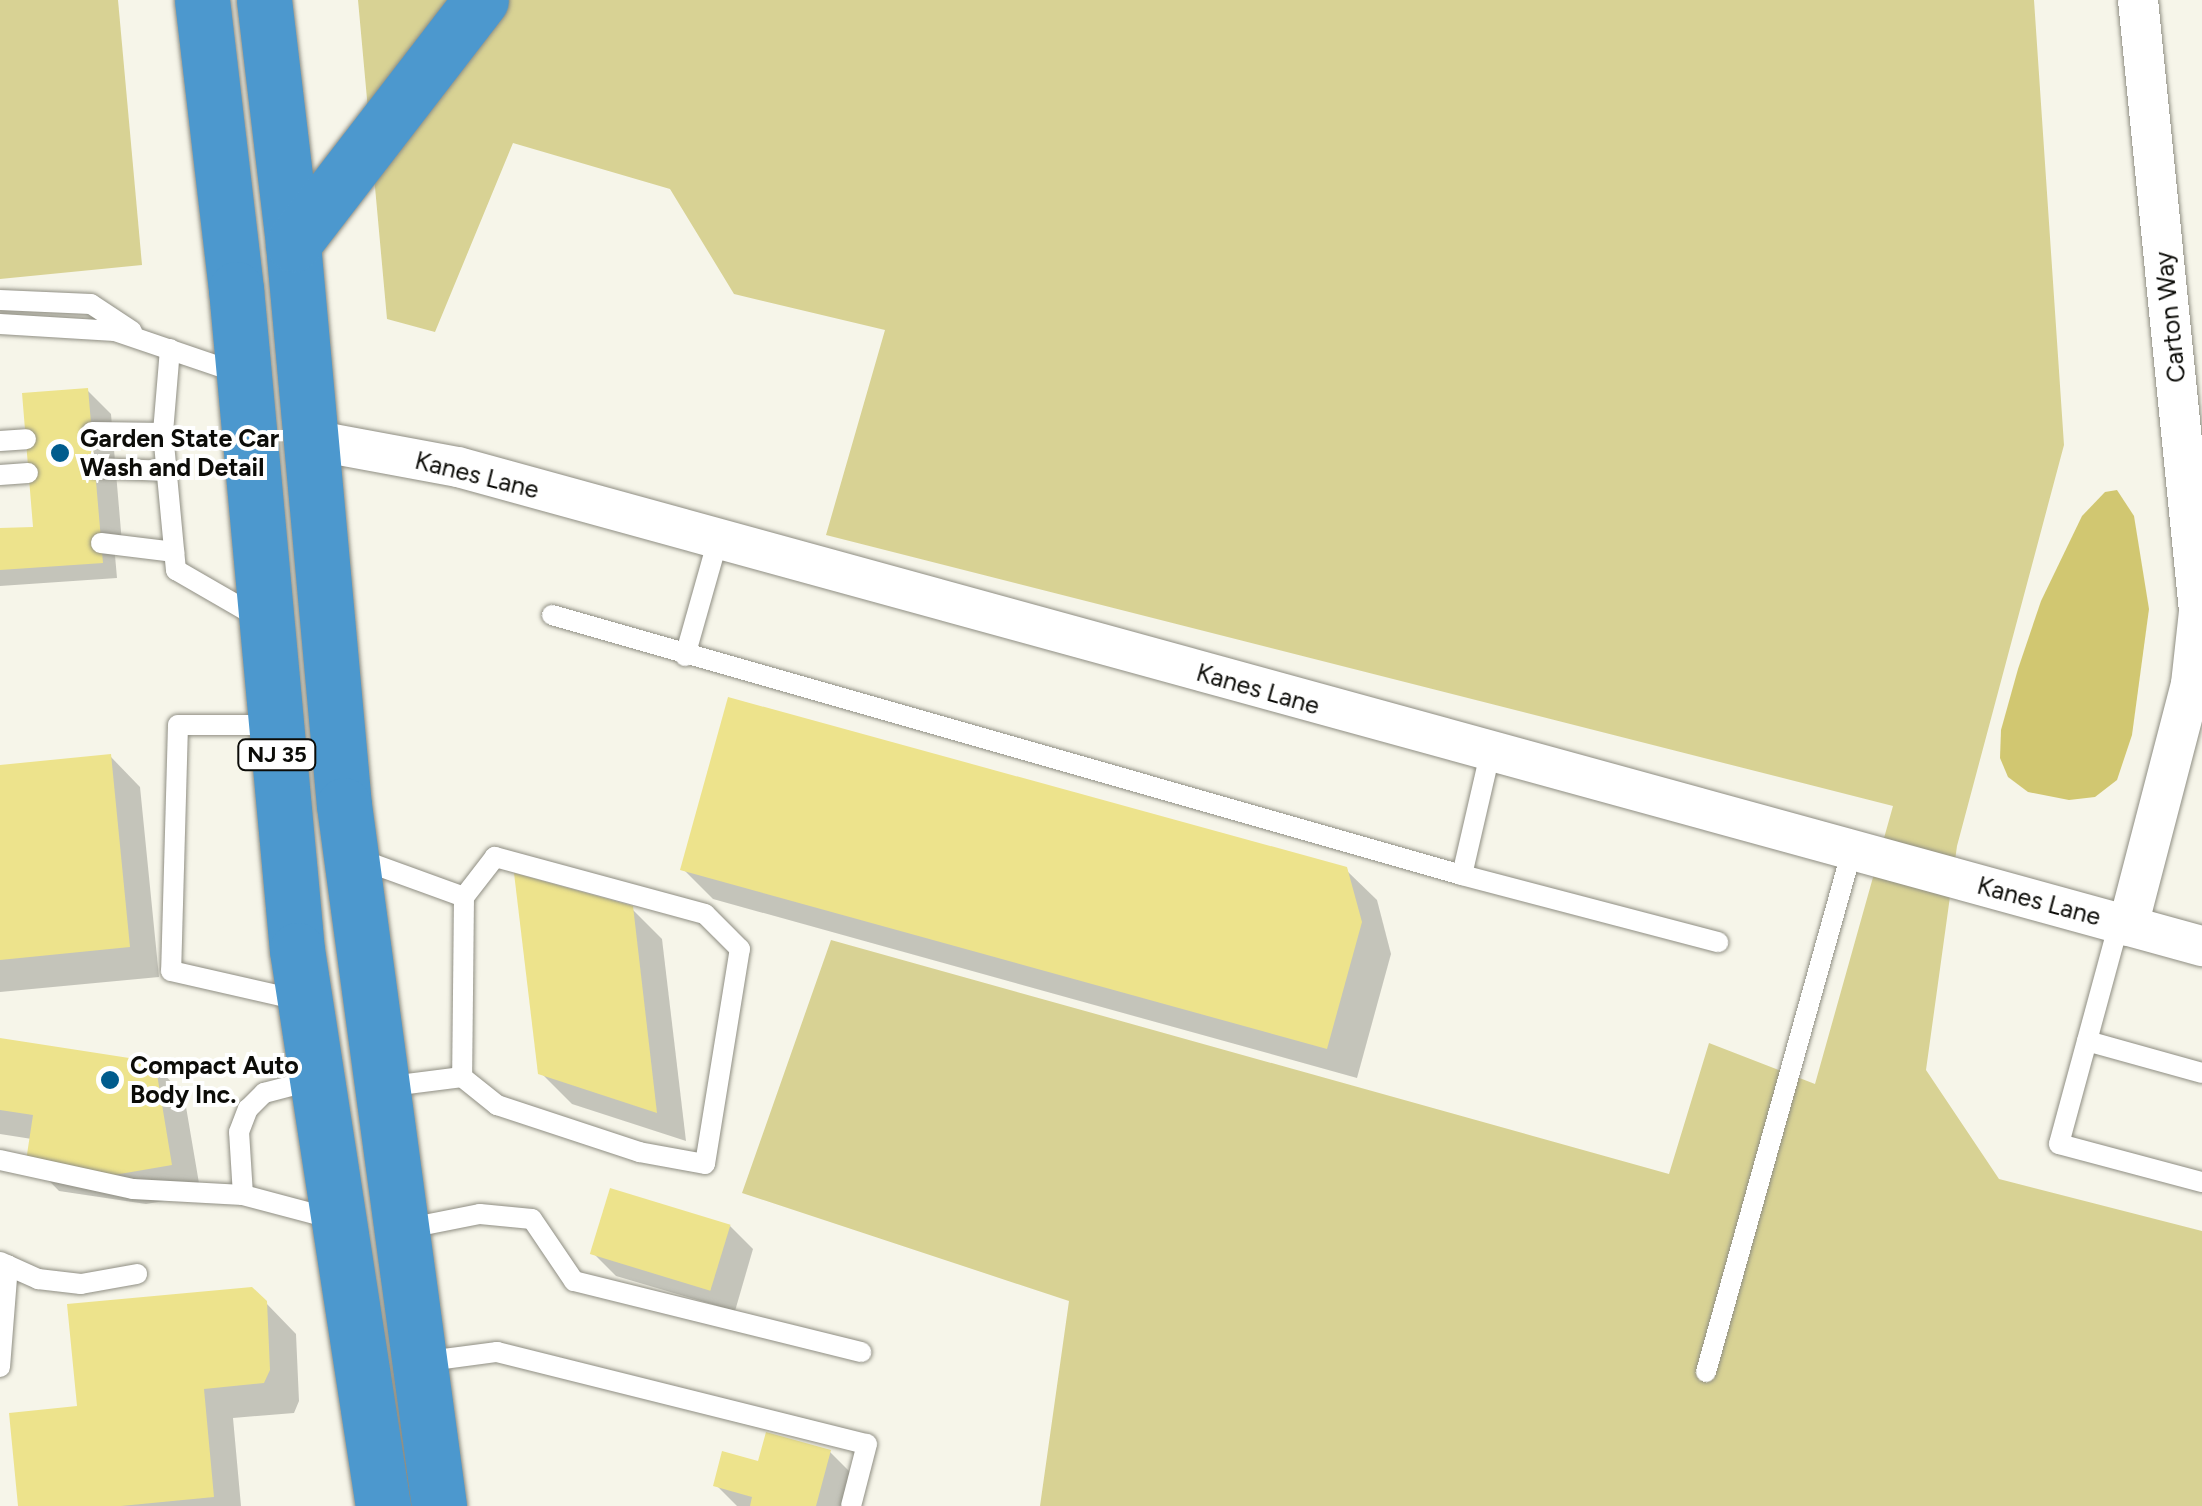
<!DOCTYPE html>
<style>
body{margin:0}
#map{position:relative;width:2202px;height:1506px;overflow:hidden;background:#f6f5e9;font-family:Figtree,sans-serif}
div>[style]{position:absolute}
[style*='--x']{left:calc(var(--x)*1px);top:calc(var(--y)*1px);width:calc(var(--w)*1px);rotate:calc(var(--a)*1deg)}
.green>*{inset:0;background:#d8d294}
.water>*{inset:0;background:#d1c771}
.shadow>*{inset:0;background:#0003}
.building>*{inset:0;background:#ede38c;transform-origin:0 0}
.roads{filter:drop-shadow(0 0 2px #8f8e83) drop-shadow(0 0 2px #8f8e83)}
.lane>*{height:20px;margin:-10px;padding:0 10px;transform-origin:10px;border-radius:10px;background:#fff}
.street>*{height:40px;margin:-20px;padding:0 20px;transform-origin:20px;border-radius:20px;background:#fff}
.highway>*{height:55px;margin:-27.5px;padding:0 27.5px;transform-origin:27.5px;border-radius:27.5px;background:#4c98ce}
.dots>*{width:28px;height:28px;translate:-50% -50%;box-sizing:border-box;border:5px solid #fff;border-radius:50%}
span{translate:-50% -50%;white-space:nowrap;text-align:center;line-height:1.15;-webkit-text-stroke:8px #fff;paint-order:stroke}
.shield-label span{padding:2px 8px;background:#fff;border:2px solid;border-radius:8px;-webkit-text-stroke-width:0}
.shield-label{font-size:22px;color:#0c0c08;font-weight:700}
.street-label{font-size:25px;color:#0c0c08}
.poi-label{font-size:25px;color:#0c0c08;font-weight:700}
.left{translate:0 -50%;text-align:left}
</style>
<div id="map">
<div class="green">
<i style="clip-path:polygon(0 0,118px 0,142px 265px,0 279px)"></i>
<i style="clip-path:polygon(358px 0,2034px 0,2064px 445px,1957px 846px,1926px 1070px,1999px 1179px,2202px 1231px,2202px 1506px,1040px 1506px,1069px 1301px,742px 1193px,831px 940px,1669px 1174px,1709px 1043px,1815px 1084px,1893px 806px,826px 535px,885px 330px,734px 294px,670px 189px,513px 143px,435px 332px,387px 319px)"></i>
</div>
<div class="water">
<i style="clip-path:polygon(2117px 490px,2134px 516px,2149px 609px,2132px 735px,2117px 780px,2095px 797px,2069px 800px,2028px 792px,2008px 777px,2000px 758px,2001px 730px,2018px 669px,2041px 601px,2082px 516px,2105px 492px)"></i>
</div>
<div class="shadow">
<i style="clip-path:polygon(87px 390px,111px 414px,122px 543px,114px 544px,117px 578px,0 586px,0 530px,35px 528px)"></i>
<i style="clip-path:polygon(110px 756px,140px 787px,159px 977px,0 992px,0 767px)"></i>
<i style="clip-path:polygon(683px 869px,1346px 870px,1377px 900px,1391px 954px,1357px 1078px,713px 899px)"></i>
<i style="clip-path:polygon(631px 908px,662px 939px,686px 1141px,572px 1104px,541px 1073px)"></i>
<i style="clip-path:polygon(0 1040px,154px 1064px,184px 1095px,201px 1195px,146px 1204px,59px 1191px,29px 1160px,32px 1139px,0 1134px)"></i>
<i style="clip-path:polygon(730px 1226px,753px 1249px,735px 1311px,616px 1276px,593px 1253px)"></i>
<i style="clip-path:polygon(265px 1302px,296px 1334px,299px 1401px,294px 1413px,233px 1418px,241px 1506px,20px 1506px,79px 1409px)"></i>
<i style="clip-path:polygon(830px 1452px,853px 1475px,845px 1506px,737px 1506px,716px 1485px,760px 1464px)"></i>
</div>
<div class="building">
<i style="clip-path:polygon(88px 388px,103px 563px,0 570px,0 528px,33px 527px,22px 393px)"></i>
<i style="clip-path:polygon(728px 697px,1347px 867px,1362px 922px,1327px 1049px,680px 870px)"></i>
<i style="clip-path:polygon(111px 754px,130px 947px,0 960px,0 765px)"></i>
<i style="clip-path:polygon(514px 873px,633px 906px,657px 1113px,538px 1074px)"></i>
<i style="clip-path:polygon(0 1038px,155px 1062px,172px 1165px,114px 1175px,26px 1161px,33px 1115px,0 1110px)"></i>
<i style="left:610px;top:1188px;width:126px;height:69px;rotate:17deg"></i>
<i style="clip-path:polygon(252px 1287px,267px 1301px,270px 1370px,264px 1383px,204px 1389px,214px 1497px,121px 1506px,18px 1506px,9px 1413px,77px 1406px,67px 1304px)"></i>
<i style="clip-path:polygon(766px 1432px,831px 1450px,816px 1506px,750px 1506px,752px 1497px,713px 1486px,722px 1451px,758px 1461px)"></i>
</div>
<div class="roads">
<div class="lane">
<i style="--x:0;--y:300;--w:91;--a:2.5"></i>
<i style="--x:91;--y:304;--w:49;--a:33.4"></i>
<i style="--x:0;--y:324;--w:115;--a:3.5"></i>
<i style="--x:115;--y:331;--w:133;--a:18.8"></i>
<i style="--x:170;--y:349;--w:84;--a:94.8"></i>
<i style="--x:163;--y:433;--w:138;--a:84.6"></i>
<i style="--x:176;--y:570;--w:96;--a:30"></i>
<i style="--x:92;--y:432;--w:71;--a:0.8"></i>
<i style="--x:0;--y:441;--w:26;--a:-4"></i>
<i style="--x:95;--y:468;--w:72;--a:2.4"></i>
<i style="--x:0;--y:475;--w:28;--a:-4"></i>
<i style="--x:101;--y:543;--w:74;--a:7"></i>
<i style="--x:552;--y:615;--w:946;--a:15.95"></i>
<i style="--x:1462;--y:875;--w:265;--a:14.7"></i>
<i style="--x:685;--y:656;--w:122;--a:-74.2"></i>
<i style="--x:273;--y:725;--w:95;--a:180"></i>
<i style="--x:178;--y:725;--w:246;--a:91.6"></i>
<i style="--x:171;--y:971;--w:131;--a:12.8"></i>
<i style="--x:354;--y:857;--w:117;--a:20"></i>
<i style="--x:464;--y:897;--w:180;--a:90.6"></i>
<i style="--x:462;--y:1077;--w:79;--a:172.7"></i>
<i style="--x:1462;--y:875;--w:124;--a:-77"></i>
<i style="--x:2119;--y:923;--w:229;--a:105.2"></i>
<i style="--x:2059;--y:1144;--w:148;--a:14.9"></i>
<i style="--x:2087;--y:1041;--w:119;--a:15.5"></i>
<i style="--x:462;--y:1077;--w:45;--a:38.7"></i>
<i style="--x:497;--y:1105;--w:150;--a:18.3"></i>
<i style="--x:639;--y:1152;--w:67;--a:10.3"></i>
<i style="--x:705;--y:1164;--w:218;--a:-80.8"></i>
<i style="--x:740;--y:949;--w:49;--a:-135"></i>
<i style="--x:705;--y:914;--w:218;--a:-164.8"></i>
<i style="--x:495;--y:857;--w:51;--a:127.8"></i>
<i style="--x:0;--y:1160;--w:136;--a:12.3"></i>
<i style="--x:133;--y:1189;--w:110;--a:3.1"></i>
<i style="--x:243;--y:1195;--w:97;--a:14.9"></i>
<i style="--x:243;--y:1195;--w:63;--a:-93.6"></i>
<i style="--x:239;--y:1132;--w:25;--a:-69"></i>
<i style="--x:248;--y:1109;--w:23;--a:-45"></i>
<i style="--x:264;--y:1093;--w:52;--a:-14.6"></i>
<i style="--x:404;--y:1229;--w:77;--a:-11.2"></i>
<i style="--x:480;--y:1214;--w:52;--a:5.5"></i>
<i style="--x:532;--y:1219;--w:75;--a:55.9"></i>
<i style="--x:574;--y:1281;--w:296;--a:13.9"></i>
<i style="--x:0;--y:1262;--w:42;--a:24.1"></i>
<i style="--x:38;--y:1279;--w:43;--a:6.6"></i>
<i style="--x:81;--y:1284;--w:57;--a:-10.1"></i>
<i style="--x:421;--y:1362;--w:77;--a:-7.5"></i>
<i style="--x:497;--y:1352;--w:381;--a:14"></i>
<i style="--x:867;--y:1444;--w:64;--a:104.5"></i>
<i style="--x:0;--y:1367;--w:102;--a:-85.5"></i>
<i style="--x:1706;--y:1372;--w:542;--a:-74.37"></i>
</div>
<div class="street">
<i style="--x:312;--y:440;--w:148;--a:10.5"></i>
<i style="--x:458;--y:467;--w:1809;--a:15.36"></i>
<i style="--x:2128;--y:926;--w:250;--a:-75.4"></i>
<i style="--x:2191;--y:684;--w:73;--a:-83.7"></i>
<i style="--x:2199;--y:611;--w:614;--a:-95.7"></i>
</div>
<div class="highway">
<i style="--x:202;--y:0;--w:291;--a:83.3"></i>
<i style="--x:236;--y:289;--w:664;--a:84.73"></i>
<i style="--x:297;--y:950;--w:563;--a:81.21"></i>
<i style="--x:264;--y:0;--w:246;--a:83.2"></i>
<i style="--x:293;--y:244;--w:563;--a:84.81"></i>
<i style="--x:344;--y:805;--w:707;--a:82.28"></i>
<i style="--x:293;--y:244;--w:308;--a:-52.4"></i>
</div>
</div>
<div class="dots">
<i style="left:60px;top:453px;background:#015c8d"></i>
<i style="left:110px;top:1080px;background:#015c8d"></i>
</div>
<div class="shield-label">
<span style="left:277px;top:755px">NJ 35</span>
</div>
<div class="street-label">
<span style="left:2170px;top:317px;rotate:-96deg">Carton Way</span>
<span style="left:477px;top:475px;rotate:14deg">Kanes Lane</span>
<span style="left:1258px;top:689px;rotate:16deg">Kanes Lane</span>
<span style="left:2039px;top:901px;rotate:15deg">Kanes Lane</span>
</div>
<div class="poi-label">
<span class="left" style="left:80px;top:453px">Garden State Car<br>Wash and Detail</span>
<span class="left" style="left:130px;top:1080px">Compact Auto<br>Body Inc.</span>
</div>
</div>
